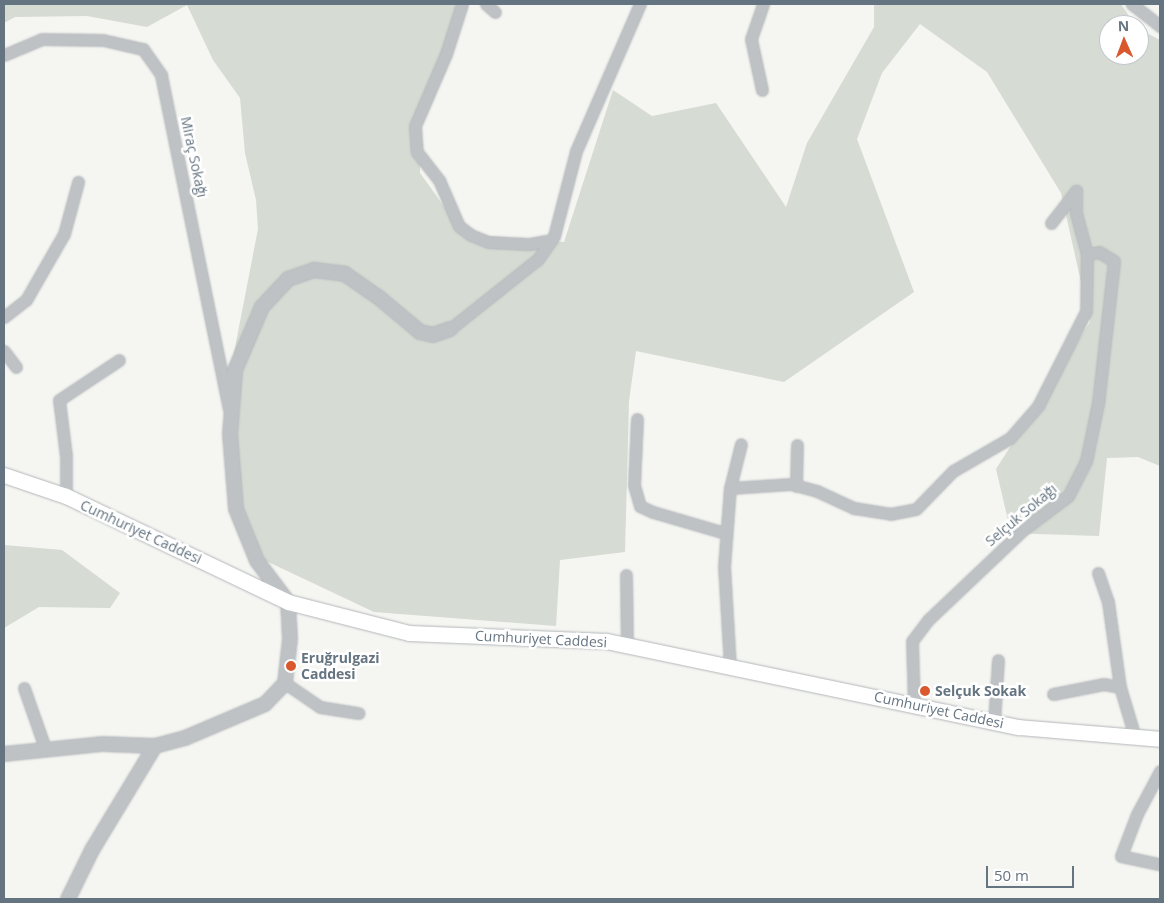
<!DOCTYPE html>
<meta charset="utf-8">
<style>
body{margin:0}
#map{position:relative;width:1164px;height:903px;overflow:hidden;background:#f5f5f1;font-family:"Open Sans",sans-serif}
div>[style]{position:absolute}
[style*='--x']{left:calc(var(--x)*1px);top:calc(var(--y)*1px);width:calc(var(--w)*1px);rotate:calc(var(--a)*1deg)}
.green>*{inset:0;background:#d6dbd3}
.roads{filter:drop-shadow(0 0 1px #b3b7bb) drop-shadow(0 0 1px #b3b7bb)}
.minor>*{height:11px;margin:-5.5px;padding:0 5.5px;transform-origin:5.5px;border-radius:5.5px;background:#bec2c5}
.tertiary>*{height:14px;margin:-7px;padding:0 7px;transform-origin:7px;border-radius:7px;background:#bec2c5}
.secondary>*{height:15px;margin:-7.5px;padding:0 7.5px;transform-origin:7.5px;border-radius:7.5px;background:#fff}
.dots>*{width:14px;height:14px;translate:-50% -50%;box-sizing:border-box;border:2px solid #fff;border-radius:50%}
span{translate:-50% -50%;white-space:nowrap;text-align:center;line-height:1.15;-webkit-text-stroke:5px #fff;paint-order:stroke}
.street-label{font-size:14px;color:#657481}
.poi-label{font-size:14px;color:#657481;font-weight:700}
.left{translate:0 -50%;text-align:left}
.frame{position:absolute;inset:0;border:5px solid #657481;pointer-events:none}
.north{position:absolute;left:1099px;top:15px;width:50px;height:50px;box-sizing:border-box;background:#fff;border:1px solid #c1c7cd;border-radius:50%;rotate:358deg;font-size:14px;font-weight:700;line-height:20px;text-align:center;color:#657481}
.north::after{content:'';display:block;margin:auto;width:18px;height:22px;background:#da582d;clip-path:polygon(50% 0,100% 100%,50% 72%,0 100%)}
.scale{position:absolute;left:986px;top:866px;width:88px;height:22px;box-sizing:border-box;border:2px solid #657481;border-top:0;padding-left:6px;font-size:15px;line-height:18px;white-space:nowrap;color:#657481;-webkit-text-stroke:4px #fff;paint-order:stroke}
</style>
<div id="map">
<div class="green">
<i style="clip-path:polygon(4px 4px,459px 4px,421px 123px,420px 173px,464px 234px,564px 242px,613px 90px,652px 116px,716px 103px,786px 207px,807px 143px,874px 27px,874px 4px,1121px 4px,1135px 25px,1109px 25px,1109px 55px,1139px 55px,1139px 29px,1160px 40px,1160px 466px,1138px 457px,1107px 458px,1099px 536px,1011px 533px,996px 469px,1090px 322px,1061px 193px,987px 72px,920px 24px,882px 73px,857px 139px,914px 292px,784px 382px,636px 351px,629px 401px,625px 552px,560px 560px,556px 626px,374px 612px,264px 560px,234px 492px,233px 358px,258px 229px,256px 200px,245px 153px,240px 98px,213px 60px,187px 5px,147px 27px,87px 16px,15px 17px,4px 23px)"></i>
<i style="clip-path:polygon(4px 545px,62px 550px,120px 593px,110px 608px,39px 607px,4px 628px)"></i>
</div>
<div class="roads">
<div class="minor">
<i style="--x:462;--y:4;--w:52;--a:107.7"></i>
<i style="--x:446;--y:54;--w:78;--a:113.3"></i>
<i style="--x:415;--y:126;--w:26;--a:86"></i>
<i style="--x:417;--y:152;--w:36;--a:52"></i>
<i style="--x:439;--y:180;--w:50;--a:66.5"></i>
<i style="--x:459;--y:226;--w:15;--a:37"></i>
<i style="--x:471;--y:235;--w:18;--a:22"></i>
<i style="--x:488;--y:242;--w:41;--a:2.8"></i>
<i style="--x:529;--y:244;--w:22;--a:-10"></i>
<i style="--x:486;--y:4;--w:12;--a:42"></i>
<i style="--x:1132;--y:4;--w:36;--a:38"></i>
<i style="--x:4;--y:55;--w:41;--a:-22.8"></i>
<i style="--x:42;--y:39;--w:61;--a:0.9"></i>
<i style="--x:103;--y:40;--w:41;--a:12.7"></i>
<i style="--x:143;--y:49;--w:32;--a:55"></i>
<i style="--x:161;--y:75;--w:340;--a:78.5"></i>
<i style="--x:762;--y:90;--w:52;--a:-102.2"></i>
<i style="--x:751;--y:39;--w:37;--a:-71"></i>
<i style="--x:1051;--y:223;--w:41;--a:-52"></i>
<i style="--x:1076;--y:191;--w:22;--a:90"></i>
<i style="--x:1076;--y:213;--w:42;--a:75"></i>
<i style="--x:4;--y:317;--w:28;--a:-38"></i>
<i style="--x:26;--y:300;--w:76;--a:-60.1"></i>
<i style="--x:64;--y:234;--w:54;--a:-74.9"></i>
<i style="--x:450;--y:329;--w:112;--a:-38.5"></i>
<i style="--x:538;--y:259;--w:28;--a:-55"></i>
<i style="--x:554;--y:236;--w:88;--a:-75.5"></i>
<i style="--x:576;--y:151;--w:160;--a:-66.5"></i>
<i style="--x:4;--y:351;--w:20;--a:53"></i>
<i style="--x:637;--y:419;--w:66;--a:92.6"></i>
<i style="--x:634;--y:485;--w:22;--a:74"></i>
<i style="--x:640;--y:506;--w:14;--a:25"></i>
<i style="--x:653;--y:512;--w:75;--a:16.3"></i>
<i style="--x:796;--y:486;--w:41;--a:-88.6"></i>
<i style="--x:730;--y:488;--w:61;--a:-3.8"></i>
<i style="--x:791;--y:484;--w:27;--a:15"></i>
<i style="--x:817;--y:491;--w:41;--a:24.7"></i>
<i style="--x:854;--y:508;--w:36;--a:9"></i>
<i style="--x:890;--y:514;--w:26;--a:-11"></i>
<i style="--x:916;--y:509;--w:53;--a:-45.8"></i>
<i style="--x:953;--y:471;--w:66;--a:-30.1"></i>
<i style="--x:1010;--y:438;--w:43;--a:-48.8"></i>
<i style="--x:1038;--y:406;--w:106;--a:-63.2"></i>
<i style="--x:1086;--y:311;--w:57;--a:-89"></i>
<i style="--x:1087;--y:254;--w:12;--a:-9"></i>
<i style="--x:1099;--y:252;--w:17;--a:31"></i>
<i style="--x:1114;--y:261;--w:143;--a:96.4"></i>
<i style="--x:1098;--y:403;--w:59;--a:101.7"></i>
<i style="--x:1086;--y:461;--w:39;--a:117"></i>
<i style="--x:1068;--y:496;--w:55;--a:143.1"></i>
<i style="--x:1024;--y:529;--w:132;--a:136.5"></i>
<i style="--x:928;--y:620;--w:26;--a:127"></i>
<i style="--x:912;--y:641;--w:64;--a:88.2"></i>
<i style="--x:66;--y:496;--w:40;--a:-90"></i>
<i style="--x:66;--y:456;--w:56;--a:-97.1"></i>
<i style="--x:59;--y:400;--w:72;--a:-33.7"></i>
<i style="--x:1098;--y:573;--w:31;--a:71"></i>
<i style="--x:1108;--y:602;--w:86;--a:82"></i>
<i style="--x:1120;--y:687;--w:52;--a:73.3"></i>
<i style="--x:626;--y:575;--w:70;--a:89.2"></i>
<i style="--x:730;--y:667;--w:100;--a:-93.4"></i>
<i style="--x:724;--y:567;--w:79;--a:-85.7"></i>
<i style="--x:730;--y:488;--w:45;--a:-76"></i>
<i style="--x:285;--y:683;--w:42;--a:34.4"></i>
<i style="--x:320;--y:707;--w:39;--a:9"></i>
<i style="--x:24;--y:688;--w:64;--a:70.7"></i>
<i style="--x:1053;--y:694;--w:52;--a:-11.1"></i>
<i style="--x:1104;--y:684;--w:16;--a:11"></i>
<i style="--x:994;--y:722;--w:62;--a:-86.3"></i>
<i style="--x:1160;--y:771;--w:49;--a:118.1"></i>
<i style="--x:1137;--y:814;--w:45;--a:110.9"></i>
<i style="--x:1121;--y:856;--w:40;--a:12"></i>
</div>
<div class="tertiary">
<i style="--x:4;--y:754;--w:100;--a:-5.8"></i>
<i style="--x:103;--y:744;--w:52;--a:2.2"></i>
<i style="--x:155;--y:746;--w:31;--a:-15"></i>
<i style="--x:185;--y:738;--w:87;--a:-23"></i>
<i style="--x:265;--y:704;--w:29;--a:-46"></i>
<i style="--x:285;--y:683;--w:44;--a:-83.5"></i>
<i style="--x:290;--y:639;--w:37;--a:-93"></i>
<i style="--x:288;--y:602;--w:51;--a:-127.1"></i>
<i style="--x:257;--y:561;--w:56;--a:-112"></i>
<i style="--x:236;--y:509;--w:75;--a:-94.6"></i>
<i style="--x:230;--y:434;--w:64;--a:-85.5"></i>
<i style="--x:235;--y:370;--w:69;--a:-66.8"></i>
<i style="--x:262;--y:307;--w:38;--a:-47"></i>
<i style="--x:288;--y:279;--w:28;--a:-19"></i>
<i style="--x:314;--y:270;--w:31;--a:7"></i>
<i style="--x:345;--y:274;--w:39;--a:35"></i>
<i style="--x:377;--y:296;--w:56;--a:39.9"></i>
<i style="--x:420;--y:332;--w:13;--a:13"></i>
<i style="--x:433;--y:335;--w:18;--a:-19"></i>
<i style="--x:68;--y:899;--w:55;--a:-63.9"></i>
<i style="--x:92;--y:850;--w:122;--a:-58.8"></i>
</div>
<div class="secondary">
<i style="--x:4;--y:475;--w:65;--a:18.7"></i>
<i style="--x:66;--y:496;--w:246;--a:25.5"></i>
<i style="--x:288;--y:602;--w:125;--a:14.4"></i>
<i style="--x:409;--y:633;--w:197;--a:2.3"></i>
<i style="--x:606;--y:641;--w:421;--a:11.8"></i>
<i style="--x:1018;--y:727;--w:143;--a:4.8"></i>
</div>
</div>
<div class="dots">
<i style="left:291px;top:666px;background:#da582d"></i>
<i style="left:925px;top:691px;background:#da582d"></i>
</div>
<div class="street-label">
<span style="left:194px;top:157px;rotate:78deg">Miraç Sokağı</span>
<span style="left:1021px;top:515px;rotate:-40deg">Selçuk Sokağı</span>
<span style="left:141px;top:532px;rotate:25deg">Cumhuriyet Caddesi</span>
<span style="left:541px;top:639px;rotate:3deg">Cumhuriyet Caddesi</span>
<span style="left:939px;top:710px;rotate:12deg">Cumhuriyet Caddesi</span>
</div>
<div class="poi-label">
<span class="left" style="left:301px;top:666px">Eruğrulgazi<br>Caddesi</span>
<span class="left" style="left:935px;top:691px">Selçuk Sokak</span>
</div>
<div class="frame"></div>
<div class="north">N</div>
<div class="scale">50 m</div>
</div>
